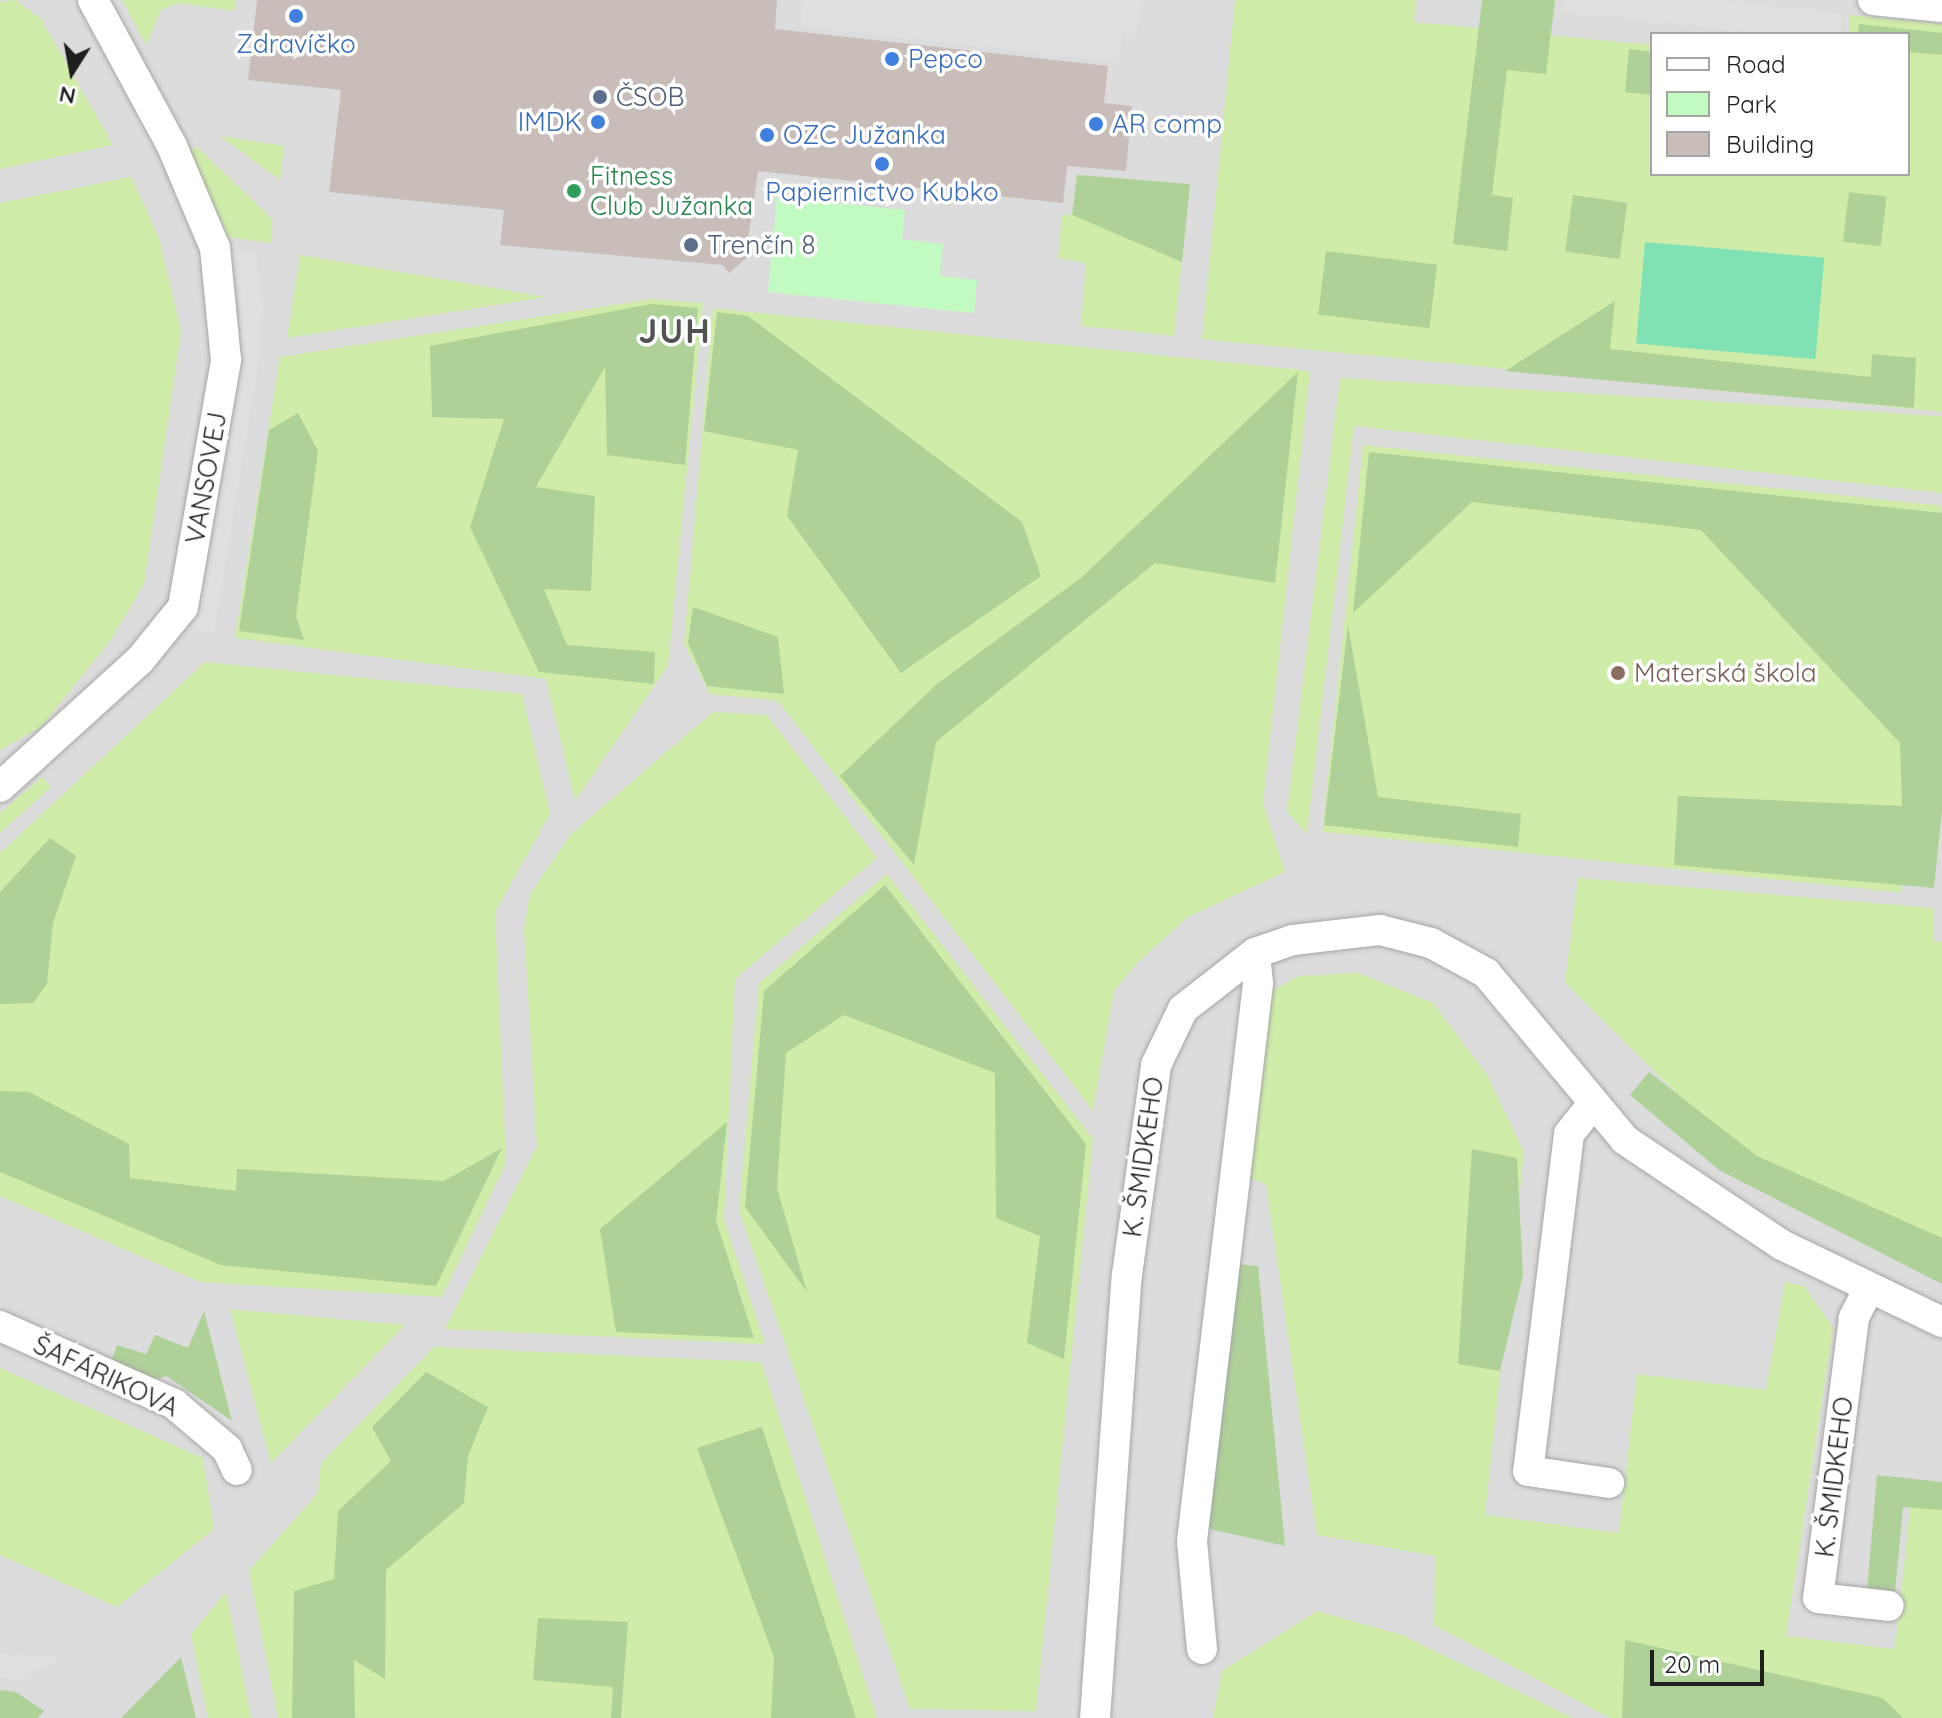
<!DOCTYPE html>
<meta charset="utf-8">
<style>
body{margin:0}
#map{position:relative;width:1942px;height:1718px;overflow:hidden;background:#f0ebe5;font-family:Quicksand,sans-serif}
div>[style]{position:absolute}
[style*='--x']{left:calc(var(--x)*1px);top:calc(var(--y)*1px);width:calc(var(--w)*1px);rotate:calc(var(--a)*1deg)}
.residential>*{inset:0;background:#dddcdc}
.grass>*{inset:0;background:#d0eca9;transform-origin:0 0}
.forest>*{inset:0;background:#aed198;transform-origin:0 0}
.park>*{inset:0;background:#c1fbc1}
.pitch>*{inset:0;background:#80e2b4;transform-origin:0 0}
.parking>*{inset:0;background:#dfdfdf}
.building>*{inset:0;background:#c8bdb8}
.roads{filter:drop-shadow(0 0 2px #a6a6a6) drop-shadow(0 0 2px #a6a6a6)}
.minor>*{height:30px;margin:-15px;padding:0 15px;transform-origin:15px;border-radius:15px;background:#fff}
.dots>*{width:22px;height:22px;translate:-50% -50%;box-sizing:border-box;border:4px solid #fff;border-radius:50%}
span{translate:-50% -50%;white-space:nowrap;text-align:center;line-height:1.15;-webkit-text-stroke:7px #fff;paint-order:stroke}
.shop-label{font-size:26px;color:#366cbe}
.left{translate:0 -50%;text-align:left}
.right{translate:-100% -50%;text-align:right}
.service-label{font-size:26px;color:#4e5e75}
.leisure-label{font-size:26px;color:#27864d}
.street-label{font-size:26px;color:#1f1f1f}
.education-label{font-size:26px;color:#785e54}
.district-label{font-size:34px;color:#525252;font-weight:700;letter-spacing:2px}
.legend{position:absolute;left:1650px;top:32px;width:260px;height:144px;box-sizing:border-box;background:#fff;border:2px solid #a5a5a5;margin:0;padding:10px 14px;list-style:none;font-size:24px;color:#1f1f1f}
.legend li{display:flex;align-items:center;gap:16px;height:40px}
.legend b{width:40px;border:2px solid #a5a5a5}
.north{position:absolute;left:32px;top:32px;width:80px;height:80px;-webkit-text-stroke:6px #fff;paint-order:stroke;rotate:191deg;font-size:22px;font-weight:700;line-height:32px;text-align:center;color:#1f1f1f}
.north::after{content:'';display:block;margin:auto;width:28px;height:36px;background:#1f1f1f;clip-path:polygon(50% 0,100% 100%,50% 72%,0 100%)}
.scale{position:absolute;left:1650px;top:1650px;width:114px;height:36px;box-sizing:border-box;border:4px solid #1f1f1f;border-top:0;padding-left:10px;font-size:24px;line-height:28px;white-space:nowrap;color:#1f1f1f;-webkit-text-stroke:6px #fff;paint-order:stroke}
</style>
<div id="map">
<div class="residential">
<i style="clip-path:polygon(evenodd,0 0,1942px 0,1942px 1718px,0 1718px,0 0,1652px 34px,1908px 34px,1908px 174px,1652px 174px,1652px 34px)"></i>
</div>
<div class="grass">
<i style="clip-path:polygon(16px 0,41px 19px,113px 145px,0 169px,0 2px)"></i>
<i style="clip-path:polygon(122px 0,236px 0,234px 11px,178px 3px,161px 10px,146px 45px)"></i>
<i style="clip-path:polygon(1235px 0,1416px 0,1414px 22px,1652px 45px,1652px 174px,1908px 174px,1908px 34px,1849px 34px,1850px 15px,1942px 24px,1942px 412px,1202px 339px)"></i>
<i style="clip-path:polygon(220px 136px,284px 146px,280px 180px)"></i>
<i style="clip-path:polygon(185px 147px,198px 148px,271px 218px,271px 243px,228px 237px)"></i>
<i style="clip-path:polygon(1077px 175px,1190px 184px,1174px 336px,1081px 326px,1086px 263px,1058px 258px,1062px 215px,1072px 215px)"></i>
<i style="clip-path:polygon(131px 177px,159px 238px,181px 332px,144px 584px,110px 641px,41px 727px,0 750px,0 203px)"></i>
<i style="clip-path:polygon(300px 255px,546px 297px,287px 338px)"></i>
<i style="clip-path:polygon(652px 299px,703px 303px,668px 666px,575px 801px,546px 679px,235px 638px,280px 357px)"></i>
<i style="clip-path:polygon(713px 308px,1310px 371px,1263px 803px,1285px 872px,1188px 917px,1136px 964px,1114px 991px,1093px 1111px,778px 701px,710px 694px,684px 644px)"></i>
<i style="clip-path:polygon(1340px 378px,1942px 416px,1942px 493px,1354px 426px,1307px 834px,1287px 812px)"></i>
<i style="left:1363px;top:445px;width:582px;height:389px;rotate:6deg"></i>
<i style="clip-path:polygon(205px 662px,522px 694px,550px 814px,495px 912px,506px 1163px,442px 1297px,200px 1282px,0 1196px,0 853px)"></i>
<i style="clip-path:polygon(713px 712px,767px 715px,877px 858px,735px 979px,724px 1219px,765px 1344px,445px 1329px,537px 1146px,524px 928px,530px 894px,571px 834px)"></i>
<i style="clip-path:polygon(42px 777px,51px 787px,0 833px,0 813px)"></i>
<i style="clip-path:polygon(887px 874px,1093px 1139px,1036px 1711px,910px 1709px,739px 1210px,759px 983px)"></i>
<i style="clip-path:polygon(1578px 878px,1933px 908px,1933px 941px,1942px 942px,1942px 1253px,1741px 1157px,1565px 983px)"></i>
<i style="clip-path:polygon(1358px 973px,1433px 1003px,1487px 1075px,1524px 1152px,1485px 1515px,1619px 1533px,1637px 1374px,1766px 1390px,1785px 1282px,1804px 1286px,1833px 1328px,1786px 1636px,1895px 1649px,1913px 1481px,1942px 1484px,1942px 1718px,1610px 1718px,1434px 1625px,1435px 1556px,1317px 1535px,1266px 1184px,1250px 1179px,1265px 995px,1299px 976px)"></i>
<i style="clip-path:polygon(230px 1309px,405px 1325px,271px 1463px)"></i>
<i style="clip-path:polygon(434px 1347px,761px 1362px,877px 1718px,278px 1718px,249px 1571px,318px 1493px,321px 1463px)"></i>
<i style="clip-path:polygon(0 1368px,203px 1458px,214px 1529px,117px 1607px,0 1555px)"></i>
<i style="clip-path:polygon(226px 1592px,251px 1718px,208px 1718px,191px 1634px)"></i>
<i style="clip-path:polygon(1317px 1611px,1402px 1635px,1573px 1718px,1213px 1718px,1222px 1671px)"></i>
</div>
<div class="forest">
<i style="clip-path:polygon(1482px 0,1555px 0,1546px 74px,1507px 70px,1492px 195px,1513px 198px,1507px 251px,1453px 244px)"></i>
<i style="clip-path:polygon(1859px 24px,1942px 33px,1942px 55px,1908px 52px,1908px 34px,1858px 34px)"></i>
<i style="clip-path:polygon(1629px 49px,1652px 52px,1652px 95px,1625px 92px)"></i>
<i style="clip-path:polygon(1077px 175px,1190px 184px,1182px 262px,1072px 215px)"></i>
<i style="left:1849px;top:192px;width:38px;height:50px;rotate:7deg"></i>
<i style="left:1573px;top:195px;width:55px;height:57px;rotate:8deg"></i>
<i style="left:1326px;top:251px;width:112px;height:64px;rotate:7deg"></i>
<i style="clip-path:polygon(1615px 301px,1610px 349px,1871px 377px,1872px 354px,1916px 358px,1914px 408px,1505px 371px)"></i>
<i style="clip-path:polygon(651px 304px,698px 308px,685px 465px,607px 455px,605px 367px,536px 487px,595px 496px,591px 591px,544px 589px,567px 645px,655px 652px,654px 684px,539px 672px,470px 527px,504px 419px,432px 417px,430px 346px)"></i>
<i style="clip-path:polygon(717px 312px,748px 316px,1022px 522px,1041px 576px,901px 673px,787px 516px,798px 450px,704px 431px)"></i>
<i style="clip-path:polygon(1298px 372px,1275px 583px,1155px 563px,936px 742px,914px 865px,840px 776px,937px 684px,1082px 577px)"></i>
<i style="clip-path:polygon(298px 413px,318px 451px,296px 616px,304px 640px,239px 631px,269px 430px)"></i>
<i style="clip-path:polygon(1369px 452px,1942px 513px,1942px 810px,1934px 888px,1674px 865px,1678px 796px,1902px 806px,1900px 743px,1701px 530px,1472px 502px,1353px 613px)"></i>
<i style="clip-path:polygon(693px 607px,778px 637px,784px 694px,707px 686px,688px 643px)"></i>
<i style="clip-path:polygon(1348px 625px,1378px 797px,1521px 814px,1518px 847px,1324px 825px)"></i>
<i style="clip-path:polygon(50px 838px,76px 856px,53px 923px,47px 984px,33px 1003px,0 1004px,0 892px)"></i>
<i style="clip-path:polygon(885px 885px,1086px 1144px,1064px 1359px,1027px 1343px,1040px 1236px,996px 1218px,995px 1073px,844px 1015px,786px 1053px,777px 1188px,807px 1292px,745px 1207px,764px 991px)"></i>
<i style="clip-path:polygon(1649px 1072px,1757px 1156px,1942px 1238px,1942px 1284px,1719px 1170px,1630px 1095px)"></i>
<i style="clip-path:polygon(0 1091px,29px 1092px,129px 1144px,130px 1178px,236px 1191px,237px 1169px,444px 1181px,502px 1148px,436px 1286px,221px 1265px,0 1172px)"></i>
<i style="clip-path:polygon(727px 1122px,716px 1221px,754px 1338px,616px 1332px,600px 1229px)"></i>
<i style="clip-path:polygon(1472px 1149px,1517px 1158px,1523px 1275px,1500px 1371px,1458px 1364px)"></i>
<i style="clip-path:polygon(1235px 1264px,1258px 1266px,1285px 1546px,1201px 1527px)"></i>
<i style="clip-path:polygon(204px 1311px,232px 1421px,167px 1376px,150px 1381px,110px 1364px,117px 1345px,146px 1354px,155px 1335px,188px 1348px)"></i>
<i style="clip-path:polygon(426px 1372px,488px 1407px,468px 1456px,464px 1503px,386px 1570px,385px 1679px,354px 1660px,355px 1718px,292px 1718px,294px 1591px,334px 1579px,338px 1511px,391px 1461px,372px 1427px)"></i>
<i style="clip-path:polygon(762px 1427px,856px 1718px,771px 1718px,774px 1657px,697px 1448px)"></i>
<i style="clip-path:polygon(1877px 1475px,1942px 1482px,1942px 1510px,1903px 1507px,1895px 1592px,1867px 1590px)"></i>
<i style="clip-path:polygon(538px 1618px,628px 1622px,621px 1718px,611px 1718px,613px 1687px,533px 1680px)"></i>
<i style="clip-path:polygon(1625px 1640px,1883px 1698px,1903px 1718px,1622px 1718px)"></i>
<i style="clip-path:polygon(181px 1657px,196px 1718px,121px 1718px)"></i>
<i style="clip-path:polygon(0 1690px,16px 1692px,44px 1711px,38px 1718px,0 1718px)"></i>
</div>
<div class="park">
<i style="clip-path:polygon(777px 197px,905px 210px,902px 239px,943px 244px,940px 276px,977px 280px,974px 313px,768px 292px)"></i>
</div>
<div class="pitch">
<i style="left:1645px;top:242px;width:180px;height:102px;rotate:5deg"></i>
</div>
<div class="parking">
<i style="clip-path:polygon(803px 0,1142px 0,1137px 36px,1123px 31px,1118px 62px,801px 26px)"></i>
<i style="clip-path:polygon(1563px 0,1723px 0,1843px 14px,1841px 34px,1768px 34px,1563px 12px)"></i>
<i style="clip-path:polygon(230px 250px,256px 252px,262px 305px,259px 359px,214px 633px,192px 630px,237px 355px,240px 301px)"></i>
<i style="clip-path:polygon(0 1653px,63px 1659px,19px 1679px,0 1677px)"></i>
</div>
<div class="building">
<i style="clip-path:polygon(257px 0,777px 0,775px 29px,1108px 66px,1104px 103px,1132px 106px,1126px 171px,1067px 166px,1063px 203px,758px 171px,747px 247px,751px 254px,729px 273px,723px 265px,500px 245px,504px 210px,329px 192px,341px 90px,248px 80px)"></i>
</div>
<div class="roads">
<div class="minor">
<i style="--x:1873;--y:0;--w:69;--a:5.8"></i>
<i style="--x:0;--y:787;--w:189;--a:-42.2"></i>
<i style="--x:140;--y:660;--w:68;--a:-50.9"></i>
<i style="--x:183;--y:607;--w:251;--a:-80.1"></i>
<i style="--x:226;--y:360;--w:113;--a:-95.6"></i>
<i style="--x:215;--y:248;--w:111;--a:-112.9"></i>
<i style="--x:172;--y:146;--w:166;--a:-118.4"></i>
<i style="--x:1593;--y:1104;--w:38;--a:129"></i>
<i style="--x:1569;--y:1134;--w:339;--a:96.9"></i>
<i style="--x:1528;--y:1471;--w:82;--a:8.4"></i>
<i style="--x:1869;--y:1288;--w:34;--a:117"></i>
<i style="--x:1854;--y:1318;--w:282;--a:97.3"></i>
<i style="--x:1818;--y:1598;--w:71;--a:6.4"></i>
<i style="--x:0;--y:1326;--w:191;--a:24.1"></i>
<i style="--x:174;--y:1404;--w:70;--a:40.3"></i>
<i style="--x:227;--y:1449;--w:23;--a:65"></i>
<i style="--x:1202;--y:1649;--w:108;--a:-95.3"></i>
<i style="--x:1192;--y:1541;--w:562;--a:-83.25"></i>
<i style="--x:1258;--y:983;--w:30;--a:-96"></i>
<i style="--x:1095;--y:1718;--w:444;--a:-85.9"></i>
<i style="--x:1127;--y:1275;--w:212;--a:-82.1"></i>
<i style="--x:1156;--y:1065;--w:62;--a:-64.3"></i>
<i style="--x:1183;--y:1009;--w:91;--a:-37.9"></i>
<i style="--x:1255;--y:953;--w:40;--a:-18.9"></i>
<i style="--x:1293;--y:940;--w:88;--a:-6.6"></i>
<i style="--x:1380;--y:930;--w:53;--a:14.3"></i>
<i style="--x:1431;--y:943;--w:63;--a:28.6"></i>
<i style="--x:1486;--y:973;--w:217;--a:50.2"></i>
<i style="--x:1625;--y:1140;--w:189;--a:33.8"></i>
<i style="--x:1782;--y:1245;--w:178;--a:25.7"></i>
</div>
</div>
<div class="dots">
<i style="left:296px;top:16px;background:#3f7fe0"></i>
<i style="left:892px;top:59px;background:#3f7fe0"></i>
<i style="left:600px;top:97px;background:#5c6f8a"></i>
<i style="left:598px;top:122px;background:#3f7fe0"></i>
<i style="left:1096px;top:124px;background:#3f7fe0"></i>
<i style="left:767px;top:135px;background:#3f7fe0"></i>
<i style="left:882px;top:164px;background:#3f7fe0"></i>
<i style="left:574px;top:191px;background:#2e9e5b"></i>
<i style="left:691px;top:245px;background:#5c6f8a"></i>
<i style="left:1618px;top:673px;background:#8d6e63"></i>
</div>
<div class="shop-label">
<span style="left:296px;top:44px">Zdravíčko</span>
<span class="left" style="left:908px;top:59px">Pepco</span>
<span class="right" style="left:582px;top:122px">IMDK</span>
<span class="left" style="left:1112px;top:124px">AR comp</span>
<span class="left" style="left:783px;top:135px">OZC Južanka</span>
<span style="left:882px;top:192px">Papiernictvo Kubko</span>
</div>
<div class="service-label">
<span class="left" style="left:616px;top:97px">ČSOB</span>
<span class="left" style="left:707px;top:245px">Trenčín 8</span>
</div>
<div class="leisure-label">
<span class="left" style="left:590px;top:191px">Fitness<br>Club Južanka</span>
</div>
<div class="street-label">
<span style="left:206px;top:478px;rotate:-80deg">VANSOVEJ</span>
<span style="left:1143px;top:1157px;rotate:-82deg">K. ŠMIDKEHO</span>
<span style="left:106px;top:1376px;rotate:25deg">ŠAFÁRIKOVA</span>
<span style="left:1834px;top:1477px;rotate:-83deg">K. ŠMIDKEHO</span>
</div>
<div class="education-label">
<span class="left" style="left:1634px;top:673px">Materská škola</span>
</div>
<div class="district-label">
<span style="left:675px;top:331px">JUH</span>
</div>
<ul class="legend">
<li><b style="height:10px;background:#fff"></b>Road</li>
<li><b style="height:22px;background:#c1fbc1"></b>Park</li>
<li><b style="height:22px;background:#c8bdb8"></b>Building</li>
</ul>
<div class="north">N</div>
<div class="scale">20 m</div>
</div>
